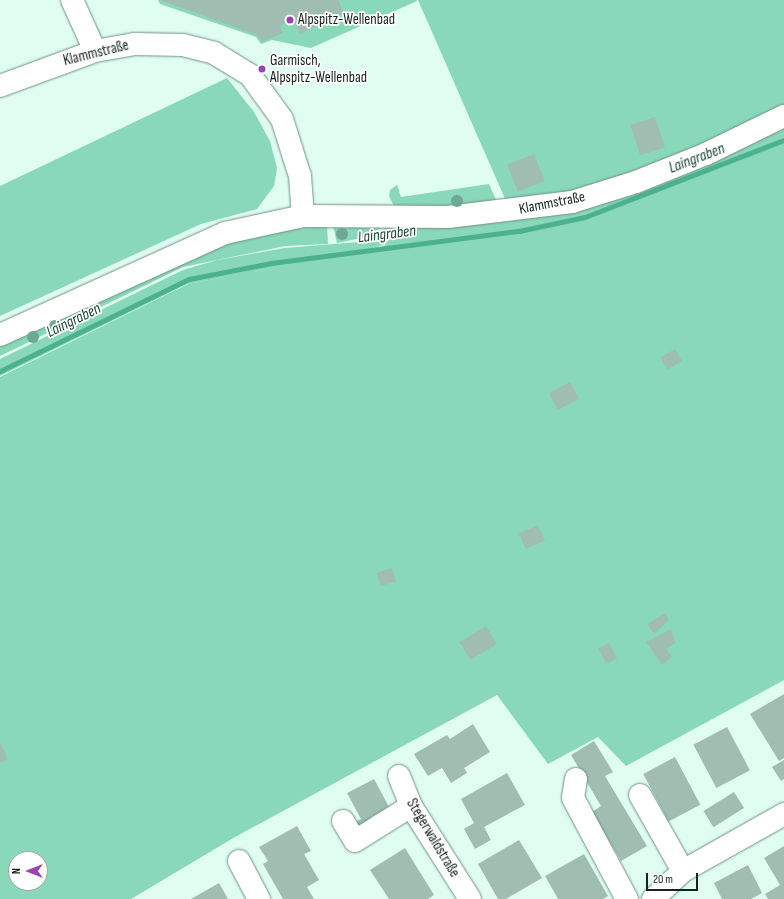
<!DOCTYPE html>
<meta charset="utf-8">
<style>
body{margin:0}
#map{position:relative;width:784px;height:899px;overflow:hidden;background:#dffef1;font-family:"Sofia Sans Condensed",sans-serif}
div>[style]{position:absolute}
[style*='--x']{left:calc(var(--x)*1px);top:calc(var(--y)*1px);width:calc(var(--w)*1px);rotate:calc(var(--a)*1deg)}
.green>*{inset:0;background:#89d8ba}
.stream>*{height:5px;margin:-2.5px;padding:0 2.5px;transform-origin:2.5px;border-radius:2.5px;background:#4cb18f}
.building>*{inset:0;background:#9fbeb1;transform-origin:0 0}
.roads{filter:drop-shadow(0 0 1px #739084) drop-shadow(0 0 1px #739084)}
.minor>*{height:22px;margin:-11px;padding:0 11px;transform-origin:11px;border-radius:11px;background:#fff}
.trees>*{width:12px;height:12px;margin:-6px;border-radius:50%;background:#6da795}
.dots>*{width:11px;height:11px;translate:-50% -50%;box-sizing:border-box;border:2px solid #fff;border-radius:50%}
span{translate:-50% -50%;white-space:nowrap;text-align:center;line-height:1.15;-webkit-text-stroke:3.5px #fff;paint-order:stroke}
.poi-label{font-size:15px;color:#16221d}
.left{translate:0 -50%;text-align:left}
.street-label{font-size:15px;color:#16221d}
.water-label{font-size:16px;color:#1a4637;font-style:italic}
.north{position:absolute;left:8px;top:851px;width:40px;height:40px;box-sizing:border-box;background:#fff;border:1px solid #a2a7a5;border-radius:50%;rotate:270deg;font-size:11px;font-weight:700;line-height:16px;text-align:center;color:#16221d}
.north::after{content:'';display:block;margin:auto;width:14px;height:18px;background:#9944b1;clip-path:polygon(50% 0,100% 100%,50% 72%,0 100%)}
.scale{position:absolute;left:646px;top:873px;width:52px;height:18px;box-sizing:border-box;border:2px solid #16221d;border-top:0;padding-left:5px;font-size:12px;line-height:14px;white-space:nowrap;color:#16221d;-webkit-text-stroke:3px #fff;paint-order:stroke}
</style>
<div id="map">
<div class="green">
<i style="clip-path:polygon(158px 0,416px 0,417px 1px,311px 48px,272px 40px,261px 44px,256px 37px,160px 4px)"></i>
<i style="clip-path:polygon(evenodd,418px 0,784px 0,784px 680px,626px 766px,598px 737px,548px 764px,497px 695px,235px 837px,131px 899px,0 899px,0 377px,188px 284px,300px 263px,187px 284px,0 376px,0 359px,183px 270px,217px 260px,285px 248px,359px 242px,392px 224px,398px 225px,383px 245px,369px 249px,384px 246px,400px 224px,513px 217px,418px 0,16px 859px,40px 859px,40px 883px,16px 883px,16px 859px)"></i>
<i style="clip-path:polygon(227px 78px,254px 112px,270px 141px,277px 168px,274px 186px,257px 209px,201px 224px,0 316px,0 186px)"></i>
<i style="clip-path:polygon(489px 184px,497px 202px,397px 213px,389px 196px,390px 190px,397px 185px,401px 197px)"></i>
<i style="clip-path:polygon(327px 225px,328px 244px,285px 246px,183px 267px,0 356px,0 342px,187px 254px,265px 233px)"></i>
<i style="clip-path:polygon(386px 225px,366px 237px,337px 243px,333px 226px)"></i>
</div>
<div class="stream">
<i style="--x:0;--y:371;--w:210;--a:-26"></i>
<i style="--x:189;--y:279;--w:84;--a:-11"></i>
<i style="--x:271;--y:263;--w:250;--a:-7.4"></i>
<i style="--x:519;--y:231;--w:67;--a:-12"></i>
<i style="--x:585;--y:217;--w:213;--a:-21.2"></i>
</div>
<div class="building">
<i style="clip-path:polygon(160px 0,338px 0,344px 13px,300px 34px,293px 19px,280px 26px,283px 33px,262px 42px,257px 35px)"></i>
<i style="left:655px;top:117px;width:32px;height:26px;rotate:72deg"></i>
<i style="left:534px;top:154px;width:29px;height:29px;rotate:68deg"></i>
<i style="left:675px;top:349px;width:14px;height:17px;rotate:60deg"></i>
<i style="left:570px;top:382px;width:19px;height:24px;rotate:62deg"></i>
<i style="left:538px;top:525px;width:17px;height:21px;rotate:66deg"></i>
<i style="left:392px;top:568px;width:14px;height:16px;rotate:73deg"></i>
<i style="clip-path:polygon(665px 613px,669px 620px,654px 634px,647px 624px)"></i>
<i style="left:486px;top:626px;width:21px;height:31px;rotate:59deg"></i>
<i style="clip-path:polygon(671px 629px,676px 643px,666px 649px,672px 657px,662px 665px,646px 642px)"></i>
<i style="left:609px;top:643px;width:17px;height:12px;rotate:62deg"></i>
<i style="clip-path:polygon(784px 694px,784px 758px,779px 761px,750px 714px)"></i>
<i style="clip-path:polygon(473px 724px,490px 752px,464px 768px,467px 773px,451px 783px,442px 768px,428px 776px,414px 754px,447px 735px,450px 739px)"></i>
<i style="left:727px;top:727px;width:49px;height:38px;rotate:62deg"></i>
<i style="clip-path:polygon(594px 741px,613px 772px,605px 776px,647px 846px,621px 861px,592px 812px,601px 806px,571px 755px)"></i>
<i style="clip-path:polygon(0 742px,8px 759px,0 763px)"></i>
<i style="left:675px;top:757px;width:54px;height:36px;rotate:62deg"></i>
<i style="clip-path:polygon(784px 760px,784px 779px,781px 781px,772px 767px)"></i>
<i style="clip-path:polygon(507px 773px,525px 805px,484px 827px,491px 840px,475px 849px,464px 829px,474px 823px,461px 799px)"></i>
<i style="clip-path:polygon(374px 779px,389px 807px,371px 817px,376px 827px,358px 837px,351px 824px,361px 819px,347px 793px)"></i>
<i style="left:734px;top:792px;width:19px;height:36px;rotate:58deg"></i>
<i style="clip-path:polygon(297px 826px,311px 851px,304px 854px,319px 880px,307px 887px,314px 899px,283px 899px,263px 864px,268px 861px,259px 847px)"></i>
<i style="clip-path:polygon(519px 840px,542px 878px,506px 899px,498px 899px,478px 864px)"></i>
<i style="clip-path:polygon(784px 846px,784px 899px,768px 899px,765px 894px,780px 885px,764px 858px)"></i>
<i style="clip-path:polygon(405px 848px,434px 895px,428px 899px,389px 899px,370px 870px)"></i>
<i style="clip-path:polygon(584px 854px,608px 896px,603px 899px,558px 899px,545px 876px)"></i>
<i style="clip-path:polygon(748px 865px,762px 893px,751px 899px,722px 899px,714px 883px)"></i>
<i style="clip-path:polygon(219px 883px,228px 899px,191px 899px)"></i>
</div>
<div class="roads">
<div class="minor">
<i style="--x:72;--y:0;--w:56;--a:65.7"></i>
<i style="--x:0;--y:86;--w:101;--a:-20.2"></i>
<i style="--x:95;--y:51;--w:41;--a:-9.9"></i>
<i style="--x:135;--y:44;--w:48;--a:1.2"></i>
<i style="--x:183;--y:45;--w:32;--a:14"></i>
<i style="--x:214;--y:53;--w:42;--a:31.4"></i>
<i style="--x:250;--y:75;--w:54;--a:54"></i>
<i style="--x:282;--y:119;--w:60;--a:72.5"></i>
<i style="--x:300;--y:176;--w:40;--a:85.7"></i>
<i style="--x:0;--y:335;--w:247;--a:-24.4"></i>
<i style="--x:225;--y:233;--w:80;--a:-12.3"></i>
<i style="--x:303;--y:216;--w:145;--a:0.4"></i>
<i style="--x:448;--y:217;--w:125;--a:-6.9"></i>
<i style="--x:572;--y:202;--w:67;--a:-17.4"></i>
<i style="--x:636;--y:182;--w:75;--a:-21.8"></i>
<i style="--x:706;--y:154;--w:87;--a:-26"></i>
<i style="--x:399;--y:776;--w:32;--a:68"></i>
<i style="--x:411;--y:806;--w:110;--a:57.6"></i>
<i style="--x:576;--y:779;--w:19;--a:99"></i>
<i style="--x:573;--y:798;--w:115;--a:61.9"></i>
<i style="--x:640;--y:795;--w:87;--a:60.5"></i>
<i style="--x:343;--y:821;--w:23;--a:59"></i>
<i style="--x:355;--y:841;--w:66;--a:-32"></i>
<i style="--x:239;--y:861;--w:43;--a:62.2"></i>
<i style="--x:653;--y:899;--w:41;--a:-43"></i>
<i style="--x:683;--y:871;--w:116;--a:-29.4"></i>
</div>
</div>
<div class="trees">
<i style="left:457px;top:201px"></i>
<i style="left:342px;top:234px"></i>
<i style="left:55px;top:326px"></i>
<i style="left:33px;top:337px"></i>
</div>
<div class="dots">
<i style="left:290px;top:20px;background:#9944b1"></i>
<i style="left:262px;top:69px;background:#9944b1"></i>
</div>
<div class="poi-label">
<span class="left" style="left:298px;top:20px">Alpspitz-Wellenbad</span>
<span class="left" style="left:270px;top:69px">Garmisch,<br>Alpspitz-Wellenbad</span>
</div>
<div class="street-label">
<span style="left:96px;top:53px;rotate:-14deg">Klammstraße</span>
<span style="left:552px;top:203px;rotate:-11deg">Klammstraße</span>
<span style="left:433px;top:838px;rotate:59deg">Stegerwaldstraße</span>
</div>
<div class="water-label">
<span style="left:697px;top:159px;rotate:-21deg">Laingraben</span>
<span style="left:387px;top:235px;rotate:-7deg">Laingraben</span>
<span style="left:74px;top:321px;rotate:-26deg">Laingraben</span>
</div>
<div class="north">N</div>
<div class="scale">20 m</div>
</div>
